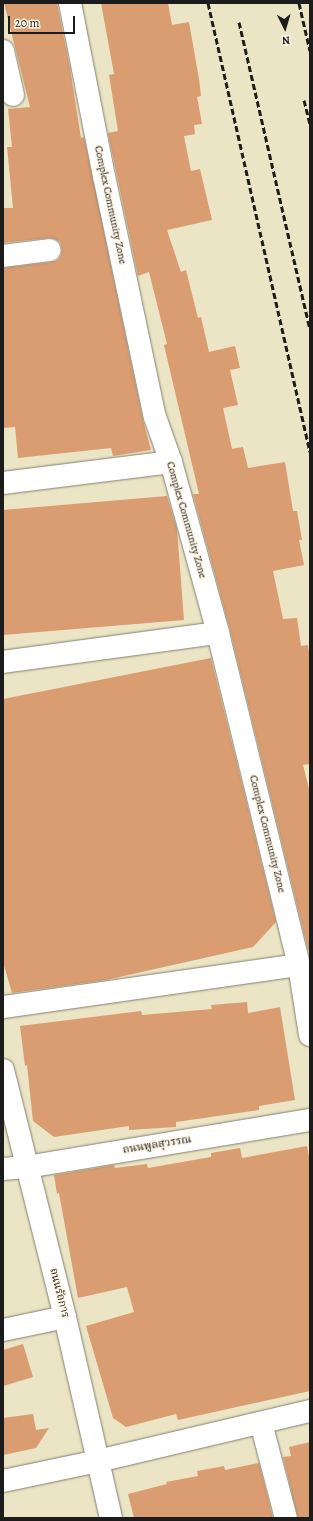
<!DOCTYPE html>
<meta charset="utf-8">
<style>
body{margin:0}
#map{position:relative;width:313px;height:1521px;overflow:hidden;background:#ebe4c5;font-family:Alegreya,"Noto Serif Thai",serif}
div>[style]{position:absolute}
[style*='--x']{left:calc(var(--x)*1px);top:calc(var(--y)*1px);width:calc(var(--w)*1px);rotate:calc(var(--a)*1deg)}
.building>*{inset:0;background:#da9c71}
.roads{filter:drop-shadow(0 0 1px #848070) drop-shadow(0 0 1px #848070)}
.minor>*{height:22px;margin:-11px;padding:0 11px;transform-origin:11px;border-radius:11px;background:#fff}
.rail>*{height:3px;margin-top:-1.5px;transform-origin:0;background:repeating-linear-gradient(90deg,#1c1c1c 0 6px,transparent 0 9px)}
span{translate:-50% -50%;white-space:nowrap;text-align:center;line-height:1.15;-webkit-text-stroke:3px #fcf5e5;paint-order:stroke}
.street-label{font-size:11px;color:#1c1c1c}
.frame{position:absolute;inset:0;border:4px solid #1c1c1c;pointer-events:none}
.north{position:absolute;left:265px;top:8px;width:40px;height:40px;-webkit-text-stroke:3px #fcf5e5;paint-order:stroke;rotate:175deg;font-size:11px;font-weight:700;line-height:16px;text-align:center;color:#1c1c1c}
.north::after{content:'';display:block;margin:auto;width:14px;height:18px;background:#1c1c1c;clip-path:polygon(50% 0,100% 100%,50% 72%,0 100%)}
.scale{position:absolute;left:8px;top:16px;width:67px;height:18px;box-sizing:border-box;border:2px solid #1c1c1c;border-top:0;padding-left:5px;font-size:12px;line-height:14px;white-space:nowrap;color:#1c1c1c;-webkit-text-stroke:3px #fcf5e5;paint-order:stroke}
</style>
<div id="map">
<div class="building">
<i style="clip-path:polygon(4px 3px,57px 3px,70px 68px,81px 138px,84px 137px,143px 420px,151px 450px,113px 456px,111px 448px,18px 458px,15px 427px,3px 428px,3px 268px,52px 262px,58px 260px,61px 255px,62px 249px,60px 242px,55px 239px,49px 238px,3px 243px,3px 208px,13px 208px,7px 147px,12px 147px,8px 109px,30px 107px)"></i>
<i style="clip-path:polygon(101px 3px,168px 3px,172px 25px,189px 22px,199px 79px,201px 96px,197px 97px,202px 124px,194px 125px,195px 134px,184px 136px,191px 171px,200px 169px,212px 220px,167px 230px,181px 272px,186px 270px,198px 318px,201px 317px,209px 352px,235px 346px,240px 368px,230px 370px,238px 405px,223px 408px,232px 449px,243px 447px,248px 468px,285px 462px,293px 511px,297px 511px,302px 540px,299px 540px,304px 565px,273px 571px,283px 619px,297px 618px,301px 646px,308px 645px,310px 660px,310px 764px,303px 765px,310px 793px,310px 950px,308px 950px,230px 630px,193px 494px,199px 494px,164px 345px,167px 344px,149px 272px,138px 276px,108px 133px,118px 131px,109px 75px,114px 74px)"></i>
<i style="clip-path:polygon(167px 496px,177px 529px,184px 620px,3px 635px,3px 510px)"></i>
<i style="clip-path:polygon(211px 658px,276px 922px,253px 947px,106px 980px,12px 993px,3px 962px,3px 699px)"></i>
<i style="clip-path:polygon(247px 1002px,248px 1013px,280px 1007px,295px 1100px,259px 1106px,259px 1110px,176px 1122px,176px 1127px,129px 1130px,129px 1126px,54px 1137px,33px 1121px,27px 1065px,25px 1066px,20px 1026px,141px 1011px,142px 1015px,212px 1009px,211px 1005px)"></i>
<i style="clip-path:polygon(307px 1146px,310px 1161px,310px 1391px,178px 1420px,176px 1414px,126px 1427px,113px 1418px,86px 1326px,134px 1312px,127px 1287px,78px 1298px,59px 1193px,57px 1194px,54px 1175px,114px 1165px,115px 1168px,147px 1164px,148px 1168px,211px 1157px,211px 1153px,240px 1148px,242px 1158px)"></i>
<i style="clip-path:polygon(23px 1344px,33px 1377px,3px 1386px,3px 1350px)"></i>
<i style="clip-path:polygon(33px 1414px,36px 1430px,49px 1428px,36px 1448px,3px 1455px,3px 1418px)"></i>
<i style="clip-path:polygon(310px 1442px,310px 1518px,298px 1518px,283px 1457px,291px 1456px,289px 1447px)"></i>
<i style="clip-path:polygon(259px 1463px,273px 1518px,134px 1518px,128px 1494px,167px 1484px,166px 1482px,198px 1476px,197px 1471px,224px 1466px,225px 1470px)"></i>
</div>
<div class="roads">
<div class="minor">
<i style="--x:70;--y:3;--w:176;--a:78.9"></i>
<i style="--x:104;--y:176;--w:246;--a:78.1"></i>
<i style="--x:155;--y:417;--w:48;--a:70.4"></i>
<i style="--x:171;--y:462;--w:177;--a:74.6"></i>
<i style="--x:218;--y:633;--w:342;--a:76.3"></i>
<i style="--x:299;--y:965;--w:71;--a:81.1"></i>
<i style="--x:3;--y:51;--w:45;--a:77.2"></i>
<i style="--x:3;--y:256;--w:47;--a:-7.3"></i>
<i style="--x:3;--y:483;--w:169;--a:-7.1"></i>
<i style="--x:3;--y:662;--w:217;--a:-7.7"></i>
<i style="--x:3;--y:1007;--w:299;--a:-8.1"></i>
<i style="--x:3;--y:1070;--w:255;--a:75.9"></i>
<i style="--x:65;--y:1317;--w:206;--a:77.1"></i>
<i style="--x:3;--y:1169;--w:23;--a:-5"></i>
<i style="--x:26;--y:1167;--w:288;--a:-9.4"></i>
<i style="--x:3;--y:1330;--w:63;--a:-11.8"></i>
<i style="--x:261;--y:1423;--w:98;--a:75.3"></i>
<i style="--x:3;--y:1481;--w:97;--a:-11.9"></i>
<i style="--x:98;--y:1461;--w:218;--a:-13.3"></i>
</div>
</div>
<div class="rail">
<i style="--x:208;--y:3;--w:460;--a:77.2"></i>
<i style="--x:299;--y:3;--w:49;--a:77.1"></i>
<i style="--x:239;--y:22;--w:315;--a:77"></i>
<i style="--x:304;--y:100;--w:25;--a:76"></i>
</div>
<div class="street-label">
<span style="left:110px;top:205px;rotate:78deg">Complex Community Zone</span>
<span style="left:186px;top:520px;rotate:74deg">Complex Community Zone</span>
<span style="left:267px;top:834px;rotate:76deg">Complex Community Zone</span>
<span style="left:157px;top:1145px;rotate:-9deg">ถนนพูลสุวรรณ</span>
<span style="left:59px;top:1293px;rotate:76deg">ถนนรัถการ</span>
</div>
<div class="frame"></div>
<div class="north">N</div>
<div class="scale">20 m</div>
</div>
